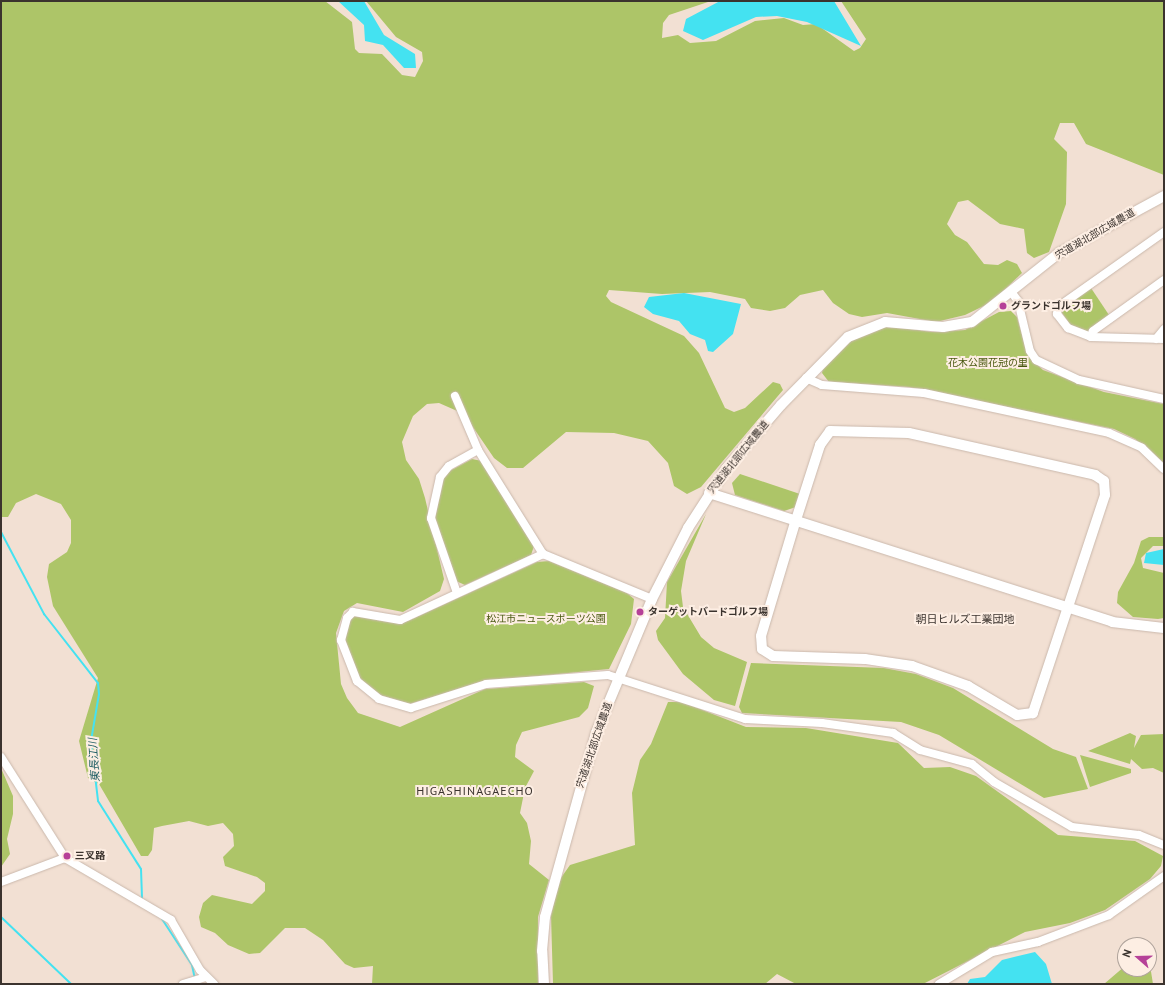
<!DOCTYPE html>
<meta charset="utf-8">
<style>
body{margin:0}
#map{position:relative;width:1165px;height:985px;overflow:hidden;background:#f2e0d3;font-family:"PT Sans","Noto Sans JP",sans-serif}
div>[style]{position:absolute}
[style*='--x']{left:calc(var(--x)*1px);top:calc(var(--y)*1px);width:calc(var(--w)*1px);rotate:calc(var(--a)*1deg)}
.green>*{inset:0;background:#adc568}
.water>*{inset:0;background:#44e2f1}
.stream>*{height:2px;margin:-1px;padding:0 1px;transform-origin:1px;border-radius:1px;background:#44e2f1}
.roads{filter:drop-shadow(0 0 1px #cab8ac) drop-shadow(0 0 1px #cab8ac)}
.minor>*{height:8px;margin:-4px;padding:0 4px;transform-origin:4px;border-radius:4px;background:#fff}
.tertiary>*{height:10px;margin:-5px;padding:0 5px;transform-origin:5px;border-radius:5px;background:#fff}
.dots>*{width:11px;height:11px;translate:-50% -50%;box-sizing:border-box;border:2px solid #fdeee3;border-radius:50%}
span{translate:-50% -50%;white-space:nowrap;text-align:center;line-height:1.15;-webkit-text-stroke:4px #fdeee3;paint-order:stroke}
.street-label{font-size:10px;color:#3b332e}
.poi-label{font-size:10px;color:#3b332e;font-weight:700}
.left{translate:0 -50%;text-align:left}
.park-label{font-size:10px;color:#495810}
.neighbourhood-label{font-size:11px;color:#3b332e}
.water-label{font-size:11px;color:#1b5b61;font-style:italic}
.quarter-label{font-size:12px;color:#3b332e;letter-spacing:1px}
.frame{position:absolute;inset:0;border:2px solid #3b332e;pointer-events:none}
.north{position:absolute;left:1117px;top:937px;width:40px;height:40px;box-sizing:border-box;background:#fdeee3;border:1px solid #afa39b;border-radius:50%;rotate:290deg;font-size:11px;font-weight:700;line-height:16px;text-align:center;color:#3b332e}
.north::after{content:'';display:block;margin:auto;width:14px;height:18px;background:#b64198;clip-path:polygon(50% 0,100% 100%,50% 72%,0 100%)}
</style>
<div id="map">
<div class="green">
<i style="clip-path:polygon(1px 1px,325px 1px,352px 22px,355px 49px,359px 53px,382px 54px,402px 75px,415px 77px,423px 61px,422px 52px,396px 37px,366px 1px,711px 1px,669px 15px,663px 23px,662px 38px,678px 35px,690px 43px,716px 41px,755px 21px,784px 18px,803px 25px,816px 24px,854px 51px,860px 48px,866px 39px,841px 1px,1164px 1px,1164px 175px,1086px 144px,1074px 123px,1060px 123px,1054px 139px,1067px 152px,1066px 204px,1049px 252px,1034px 258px,1027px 253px,1024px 229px,1000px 224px,968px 200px,958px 202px,947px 224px,955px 235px,967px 242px,984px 264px,998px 265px,1007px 260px,1017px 264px,1022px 273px,992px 302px,965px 315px,936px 322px,887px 313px,862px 317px,849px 314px,833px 303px,823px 290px,800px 295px,785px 308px,770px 311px,751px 308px,745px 299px,710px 292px,662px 294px,609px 290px,606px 296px,611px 302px,684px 336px,699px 353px,725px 408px,734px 412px,745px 408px,773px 382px,780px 384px,783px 390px,701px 487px,687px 494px,674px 486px,668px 463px,648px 441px,614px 433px,566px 432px,523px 468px,507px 468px,494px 458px,464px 414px,439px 403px,427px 404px,413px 416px,402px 442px,406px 460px,419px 479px,425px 498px,444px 579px,440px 591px,403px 612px,357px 603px,344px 611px,336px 633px,341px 684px,347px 698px,358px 713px,400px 727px,485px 689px,584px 682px,594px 686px,588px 708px,579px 717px,522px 732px,516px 745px,515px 757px,534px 771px,525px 788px,520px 813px,527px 823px,531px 841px,529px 864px,549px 880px,538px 917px,538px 984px,372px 984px,373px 966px,354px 968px,345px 964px,323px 940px,305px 928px,285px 928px,260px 953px,249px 954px,228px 945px,215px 933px,201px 927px,199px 917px,203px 903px,212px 895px,252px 904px,265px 891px,265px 883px,257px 877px,225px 866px,223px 857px,234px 846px,233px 834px,223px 823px,208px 826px,189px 821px,162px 826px,154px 828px,152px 850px,148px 856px,141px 856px,99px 784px,88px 778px,79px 741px,98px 678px,53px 606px,47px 577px,49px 564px,67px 552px,71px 543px,71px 520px,61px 504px,36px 494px,16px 503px,8px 517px,1px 517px)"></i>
<i style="clip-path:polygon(1091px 288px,1109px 315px,1085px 333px,1071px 326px,1060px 310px)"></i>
<i style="clip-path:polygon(1011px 311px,1017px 317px,1028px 356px,1043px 370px,1104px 392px,1164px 404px,1164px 463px,1135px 439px,1114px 429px,909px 387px,829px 382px,822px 373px,823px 367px,850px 341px,888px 326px,932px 332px,965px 330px,999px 312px)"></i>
<i style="clip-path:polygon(472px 459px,482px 461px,534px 546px,531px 555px,465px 585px,456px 581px,434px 519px,444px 474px)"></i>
<i style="clip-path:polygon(740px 474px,800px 494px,796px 507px,784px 511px,735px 495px,732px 483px)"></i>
<i style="clip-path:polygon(706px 514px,686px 561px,681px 591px,683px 607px,701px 637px,714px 648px,747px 662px,735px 706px,714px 700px,683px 674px,658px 640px,656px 631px,665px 618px,667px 582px)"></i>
<i style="clip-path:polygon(1149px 537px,1164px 537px,1164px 546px,1153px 546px,1141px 558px,1143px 568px,1164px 573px,1164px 618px,1158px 619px,1133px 617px,1117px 603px,1118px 592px,1134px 563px,1141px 541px)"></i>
<i style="clip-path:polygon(549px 561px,627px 593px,634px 599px,631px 624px,609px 669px,488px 681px,409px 704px,373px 693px,358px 677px,343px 634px,347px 620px,355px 615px,408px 621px,537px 562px)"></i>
<i style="clip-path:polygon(751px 663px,884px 668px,916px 674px,953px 688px,1053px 749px,1076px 757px,1088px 789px,1044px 798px,939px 735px,901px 722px,742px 713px,739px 707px)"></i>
<i style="clip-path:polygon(668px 702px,682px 702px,746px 727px,806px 728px,898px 743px,924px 768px,950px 767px,976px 776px,1058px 835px,1135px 841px,1163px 856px,1161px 866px,1150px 879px,1105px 910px,1070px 923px,1025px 932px,923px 984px,796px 984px,777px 974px,765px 984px,553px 984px,551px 916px,558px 882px,570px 865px,635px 845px,632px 793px,640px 760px,651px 744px)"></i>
<i style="clip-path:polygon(1130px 733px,1136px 736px,1134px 748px,1141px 735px,1164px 734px,1164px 773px,1153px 768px,1142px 769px,1131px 759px,1130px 764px,1088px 751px)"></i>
<i style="clip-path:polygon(1080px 755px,1131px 769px,1131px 773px,1090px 787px)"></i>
<i style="clip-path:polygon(1px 768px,13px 796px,13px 814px,7px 839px,10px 854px,1px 867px)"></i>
<i style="clip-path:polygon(1149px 959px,1153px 984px,1104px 984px,1125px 966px,1125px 969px,1149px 969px)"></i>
</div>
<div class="water">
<i style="clip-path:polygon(338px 1px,364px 1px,384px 35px,415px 54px,416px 68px,404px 68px,383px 45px,365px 41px,364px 25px)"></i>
<i style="clip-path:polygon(720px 1px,834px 1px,861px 46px,807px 22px,777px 16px,756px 17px,703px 40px,683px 31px,686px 19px)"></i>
<i style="clip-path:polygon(684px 293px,741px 304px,733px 334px,713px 352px,708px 351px,705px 340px,690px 334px,679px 321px,653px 314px,644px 307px,649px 297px)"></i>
<i style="clip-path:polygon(1164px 549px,1164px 565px,1144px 563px,1146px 553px)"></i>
<i style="clip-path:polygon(1035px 952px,1046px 964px,1052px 984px,967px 984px,970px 979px,985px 977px,1002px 960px)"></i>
</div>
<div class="stream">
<i style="--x:1;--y:532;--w:93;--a:62.3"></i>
<i style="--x:44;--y:614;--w:88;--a:52"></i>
<i style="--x:98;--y:683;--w:11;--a:85"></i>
<i style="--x:99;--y:694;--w:48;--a:99.7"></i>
<i style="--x:91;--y:741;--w:60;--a:83.3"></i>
<i style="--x:98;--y:801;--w:80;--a:57.7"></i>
<i style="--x:141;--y:869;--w:32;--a:88"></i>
<i style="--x:1;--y:917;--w:97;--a:43.7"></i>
<i style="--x:162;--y:919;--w:55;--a:56.9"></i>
<i style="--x:192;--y:965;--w:14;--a:78"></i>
</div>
<div class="roads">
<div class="minor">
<i style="--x:1164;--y:232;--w:130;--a:144.7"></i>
<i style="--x:1058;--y:307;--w:7;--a:98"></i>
<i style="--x:1057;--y:314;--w:18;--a:52"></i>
<i style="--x:1068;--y:328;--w:25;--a:21"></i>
<i style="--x:1091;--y:337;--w:73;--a:1.6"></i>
<i style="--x:1012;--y:293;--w:10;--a:53"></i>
<i style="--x:1018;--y:301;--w:51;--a:76.5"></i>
<i style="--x:1030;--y:351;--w:11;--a:56"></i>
<i style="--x:1036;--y:360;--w:47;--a:24.9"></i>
<i style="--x:1079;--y:380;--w:87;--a:12.6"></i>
<i style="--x:1091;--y:337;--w:6;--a:-72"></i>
<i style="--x:1093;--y:331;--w:87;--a:-35.7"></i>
<i style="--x:1156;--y:339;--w:13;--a:-51"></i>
<i style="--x:806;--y:378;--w:17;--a:24"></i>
<i style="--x:822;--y:385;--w:102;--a:4.5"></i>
<i style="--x:924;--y:393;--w:189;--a:12.2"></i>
<i style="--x:1109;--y:433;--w:36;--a:24"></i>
<i style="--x:1142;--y:448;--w:30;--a:44"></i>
<i style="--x:455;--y:396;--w:59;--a:66.9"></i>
<i style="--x:478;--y:450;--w:123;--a:58"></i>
<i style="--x:543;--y:554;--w:118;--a:22.4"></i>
<i style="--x:543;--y:554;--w:157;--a:155.2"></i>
<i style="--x:400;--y:620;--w:48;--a:-170.3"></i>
<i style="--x:353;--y:612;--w:8;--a:135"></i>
<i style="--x:347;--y:618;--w:23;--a:105"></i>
<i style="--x:341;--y:640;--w:44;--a:68.7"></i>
<i style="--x:357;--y:681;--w:28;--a:39"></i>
<i style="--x:379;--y:699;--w:33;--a:16"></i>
<i style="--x:411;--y:708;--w:79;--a:-17.7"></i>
<i style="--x:486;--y:684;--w:122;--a:-4.2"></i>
<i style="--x:608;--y:675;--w:144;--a:17.8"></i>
<i style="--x:745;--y:719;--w:77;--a:3"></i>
<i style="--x:822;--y:723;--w:72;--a:8"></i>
<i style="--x:893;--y:733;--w:32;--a:32"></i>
<i style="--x:920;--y:750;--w:54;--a:15.1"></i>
<i style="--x:972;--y:764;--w:28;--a:39"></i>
<i style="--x:994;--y:782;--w:90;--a:30"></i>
<i style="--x:1072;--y:827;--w:67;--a:6.8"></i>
<i style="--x:1139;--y:835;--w:27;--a:22"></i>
<i style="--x:457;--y:593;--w:79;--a:-109.1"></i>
<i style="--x:431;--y:518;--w:42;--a:-77.6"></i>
<i style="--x:440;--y:477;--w:14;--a:-51"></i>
<i style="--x:449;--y:466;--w:33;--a:-29"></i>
<i style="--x:1;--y:757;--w:120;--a:57.6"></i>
<i style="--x:65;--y:858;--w:123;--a:30.3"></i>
<i style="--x:171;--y:920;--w:58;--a:59.9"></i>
<i style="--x:200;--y:970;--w:20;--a:45"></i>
<i style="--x:1;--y:882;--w:68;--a:-20.6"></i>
<i style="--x:183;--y:984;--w:24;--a:-17"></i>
<i style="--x:939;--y:984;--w:62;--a:-31.1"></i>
<i style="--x:992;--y:952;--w:47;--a:-12.3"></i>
<i style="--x:1038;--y:942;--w:76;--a:-20.8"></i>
<i style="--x:1109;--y:915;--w:67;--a:-35.3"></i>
</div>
<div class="tertiary">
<i style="--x:830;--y:431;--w:79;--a:1.5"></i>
<i style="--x:909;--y:433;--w:191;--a:12.7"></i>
<i style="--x:1095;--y:475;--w:11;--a:34"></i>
<i style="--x:1104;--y:481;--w:14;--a:86"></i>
<i style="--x:1105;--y:495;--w:230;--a:108.3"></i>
<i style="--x:1033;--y:713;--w:16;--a:173"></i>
<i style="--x:1017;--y:715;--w:57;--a:-149.4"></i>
<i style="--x:968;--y:686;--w:59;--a:-160.3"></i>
<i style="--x:912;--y:666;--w:48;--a:-171.5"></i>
<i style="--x:865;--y:659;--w:92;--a:-178.1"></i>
<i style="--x:773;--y:656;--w:13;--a:-148"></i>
<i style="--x:762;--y:649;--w:13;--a:-94"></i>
<i style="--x:761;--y:636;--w:118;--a:-73.3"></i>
<i style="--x:795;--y:523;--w:82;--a:-72.2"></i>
<i style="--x:820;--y:445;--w:17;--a:-54"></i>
<i style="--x:709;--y:493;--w:423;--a:17.7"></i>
<i style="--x:1112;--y:622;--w:52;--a:6.6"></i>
<i style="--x:544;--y:984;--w:33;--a:-93"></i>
<i style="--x:542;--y:951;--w:34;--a:-85"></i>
<i style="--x:545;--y:917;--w:191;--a:-74.5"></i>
<i style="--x:596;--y:733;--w:145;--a:-67.3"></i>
<i style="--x:652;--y:599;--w:80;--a:-63.1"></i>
<i style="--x:688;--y:528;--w:70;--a:-57.2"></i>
<i style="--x:726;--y:469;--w:84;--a:-49.3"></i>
<i style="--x:781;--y:405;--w:95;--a:-45.4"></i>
<i style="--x:848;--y:337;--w:40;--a:-22"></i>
<i style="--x:885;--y:322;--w:58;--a:4.9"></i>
<i style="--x:943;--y:327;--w:29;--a:-10"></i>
<i style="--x:972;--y:322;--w:111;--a:-38.4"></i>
<i style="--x:1059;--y:253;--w:119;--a:-28.5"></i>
</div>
</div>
<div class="dots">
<i style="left:1003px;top:306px;background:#b64198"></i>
<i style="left:640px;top:612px;background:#b64198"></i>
<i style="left:67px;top:856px;background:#b64198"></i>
</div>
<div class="street-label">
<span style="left:1095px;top:234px;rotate:-30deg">宍道湖北部広域農道</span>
<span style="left:738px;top:457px;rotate:-51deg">宍道湖北部広域農道</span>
<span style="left:594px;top:745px;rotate:-71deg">宍道湖北部広域農道</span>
</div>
<div class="poi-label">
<span class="left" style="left:1011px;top:306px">グランドゴルフ場</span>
<span class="left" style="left:648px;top:612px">ターゲットバードゴルフ場</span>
<span class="left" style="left:75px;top:856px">三叉路</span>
</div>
<div class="park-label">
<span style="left:988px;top:363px">花木公園花冠の里</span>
<span style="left:546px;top:619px">松江市ニュースポーツ公園</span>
</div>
<div class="neighbourhood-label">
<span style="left:965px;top:619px">朝日ヒルズ工業団地</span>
</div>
<div class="water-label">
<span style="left:94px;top:760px;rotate:-94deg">東長江川</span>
</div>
<div class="quarter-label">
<span style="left:475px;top:791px">HIGASHINAGAECHO</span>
</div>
<div class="frame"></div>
<div class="north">N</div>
</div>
